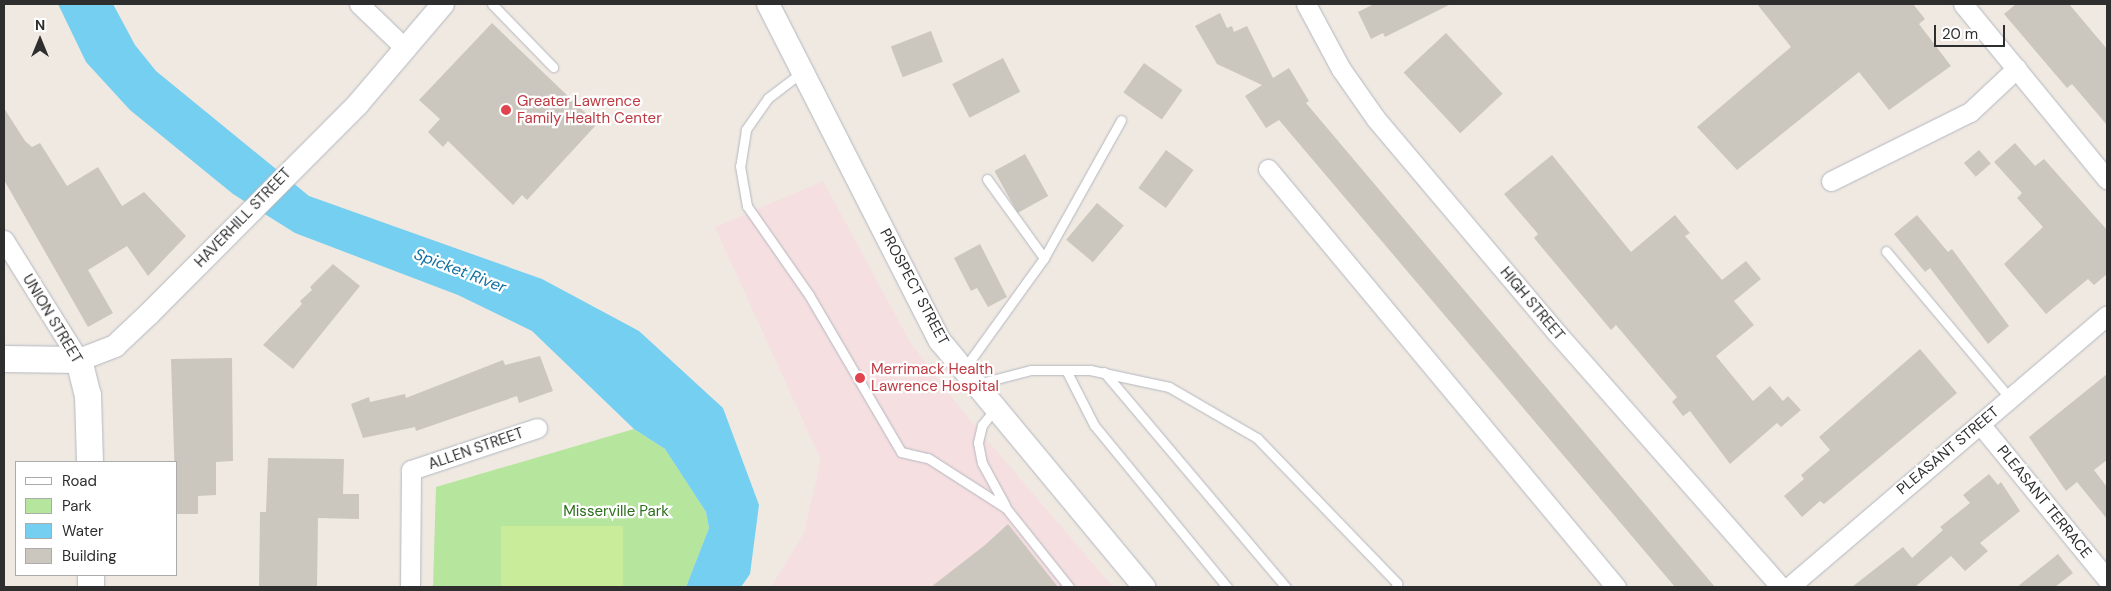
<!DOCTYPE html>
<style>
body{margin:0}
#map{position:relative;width:2111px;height:591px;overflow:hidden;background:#efe9e1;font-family:"DM Sans",sans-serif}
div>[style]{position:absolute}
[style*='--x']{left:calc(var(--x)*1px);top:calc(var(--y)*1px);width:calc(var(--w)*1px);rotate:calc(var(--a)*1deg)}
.medical>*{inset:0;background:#f5dfe0}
.green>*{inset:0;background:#b6e59e}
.pitch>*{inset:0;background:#c9ec9a;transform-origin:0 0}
.water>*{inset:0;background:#75cff0}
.building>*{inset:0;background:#cbc7bf;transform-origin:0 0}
.roads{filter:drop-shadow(0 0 1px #b4b7c1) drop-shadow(0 0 1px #b4b7c1)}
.service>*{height:9px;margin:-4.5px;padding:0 4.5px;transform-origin:4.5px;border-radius:4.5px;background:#fff}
.minor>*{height:19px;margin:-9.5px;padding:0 9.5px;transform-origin:9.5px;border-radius:9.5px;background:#fff}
.tertiary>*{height:22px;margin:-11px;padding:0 11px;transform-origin:11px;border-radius:11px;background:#fff}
.secondary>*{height:26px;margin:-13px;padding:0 13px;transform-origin:13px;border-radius:13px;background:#fff}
.dots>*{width:14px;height:14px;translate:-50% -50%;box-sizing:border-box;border:2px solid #fff;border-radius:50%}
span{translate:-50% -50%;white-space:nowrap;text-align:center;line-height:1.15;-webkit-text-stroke:4.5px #fff;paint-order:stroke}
.health-label{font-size:15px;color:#be3a42}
.left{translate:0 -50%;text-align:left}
.street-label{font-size:15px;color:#2e2e2e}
.park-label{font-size:15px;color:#2c6e1b}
.water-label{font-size:16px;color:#0d6fa3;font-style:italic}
.frame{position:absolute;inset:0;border:5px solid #2e2e2e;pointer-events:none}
.legend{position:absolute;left:15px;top:461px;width:162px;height:115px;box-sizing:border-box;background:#fff;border:1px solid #ababab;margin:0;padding:6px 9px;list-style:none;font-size:15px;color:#2e2e2e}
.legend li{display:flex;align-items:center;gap:10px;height:25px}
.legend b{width:25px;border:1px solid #ababab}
.north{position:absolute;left:15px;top:15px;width:50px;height:50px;-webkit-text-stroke:4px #fff;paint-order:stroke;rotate:0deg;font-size:14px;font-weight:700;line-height:20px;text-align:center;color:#2e2e2e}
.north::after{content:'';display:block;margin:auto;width:18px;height:22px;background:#2e2e2e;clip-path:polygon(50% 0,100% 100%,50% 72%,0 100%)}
.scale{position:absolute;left:1934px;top:25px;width:71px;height:22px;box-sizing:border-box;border:2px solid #2e2e2e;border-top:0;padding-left:6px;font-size:15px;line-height:18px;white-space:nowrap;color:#2e2e2e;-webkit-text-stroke:4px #fff;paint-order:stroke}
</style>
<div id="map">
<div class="medical">
<i style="clip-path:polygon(823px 181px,910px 342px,964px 413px,1113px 587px,771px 587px,804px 533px,821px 460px,715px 227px)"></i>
</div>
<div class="green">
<i style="clip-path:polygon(634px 429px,665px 449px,706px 512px,709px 528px,686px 587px,433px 587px,436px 487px)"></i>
</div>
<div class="pitch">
<i style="left:501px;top:526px;width:122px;height:61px"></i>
</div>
<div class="water">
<i style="clip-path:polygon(58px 4px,113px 4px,135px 45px,156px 71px,309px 196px,542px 279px,639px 331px,723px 408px,759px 505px,750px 574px,741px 587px,686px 587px,709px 528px,706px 512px,665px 449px,634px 429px,532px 331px,458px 295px,295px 233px,233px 194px,130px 110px,86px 62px)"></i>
</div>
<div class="building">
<i style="clip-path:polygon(1374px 4px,1451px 4px,1385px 37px,1383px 33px,1371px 39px,1358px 12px)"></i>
<i style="clip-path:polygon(1757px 4px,1913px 4px,1925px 19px,1919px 24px,1951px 66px,1889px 110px,1859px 72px,1737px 170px,1697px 127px,1791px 47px)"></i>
<i style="clip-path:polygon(2016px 4px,2069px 4px,2107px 49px,2107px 125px,2072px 84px,2067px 88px,2004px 14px)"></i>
<i style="clip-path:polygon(1220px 13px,1227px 28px,1232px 26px,1234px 32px,1247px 26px,1273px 78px,1289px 68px,1309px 101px,1306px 103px,1715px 587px,1675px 587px,1279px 120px,1266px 128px,1245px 96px,1262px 85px,1217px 64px,1195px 26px)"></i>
<i style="clip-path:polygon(492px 23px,597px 124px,527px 200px,522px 195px,513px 205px,448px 141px,443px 147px,428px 132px,440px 119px,419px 100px)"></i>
<i style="left:931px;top:31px;width:33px;height:43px;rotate:69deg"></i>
<i style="left:1446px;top:33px;width:83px;height:58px;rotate:47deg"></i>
<i style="left:1003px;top:58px;width:38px;height:57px;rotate:63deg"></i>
<i style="left:1144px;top:63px;width:47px;height:36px;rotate:35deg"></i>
<i style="clip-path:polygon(4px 108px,25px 141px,32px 147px,40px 143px,67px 186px,98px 167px,122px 206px,144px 192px,186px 236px,148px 276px,127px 246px,88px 270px,113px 313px,88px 327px,4px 180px)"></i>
<i style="clip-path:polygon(2015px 143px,2035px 166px,2044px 159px,2107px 230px,2107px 274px,2094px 285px,2088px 279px,2046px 314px,2004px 264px,2043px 227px,2017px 198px,2022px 193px,1994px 162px)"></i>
<i style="left:1166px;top:150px;width:34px;height:47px;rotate:36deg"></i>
<i style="left:1979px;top:150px;width:18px;height:20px;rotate:49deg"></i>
<i style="left:1025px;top:154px;width:48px;height:35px;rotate:61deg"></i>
<i style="clip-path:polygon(1552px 155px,1631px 252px,1675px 215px,1690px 233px,1685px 236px,1722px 280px,1746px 261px,1761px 279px,1734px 301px,1754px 325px,1716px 356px,1753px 401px,1770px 386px,1783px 401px,1788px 396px,1801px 410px,1781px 427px,1777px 423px,1730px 464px,1690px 411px,1683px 416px,1672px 402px,1677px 397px,1616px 325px,1611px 330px,1534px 238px,1538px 234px,1504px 194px)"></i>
<i style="left:1097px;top:203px;width:35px;height:48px;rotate:40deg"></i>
<i style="clip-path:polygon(1917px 215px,1948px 252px,1952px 249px,2009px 326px,1988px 344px,1930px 268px,1925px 272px,1894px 234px)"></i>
<i style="clip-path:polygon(980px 244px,1007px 297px,988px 307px,977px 288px,971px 291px,954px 258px)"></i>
<i style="clip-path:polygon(333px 264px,360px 286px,293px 369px,263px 345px,302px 304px,300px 301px,312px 290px,310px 287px)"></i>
<i style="clip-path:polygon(1920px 349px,1957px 393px,1824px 504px,1820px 501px,1802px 517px,1784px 496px,1804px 479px,1801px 475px,1830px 450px,1819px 437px)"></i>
<i style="clip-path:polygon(540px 356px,553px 391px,519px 403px,517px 396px,416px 431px,415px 427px,363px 438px,351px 404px,369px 397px,370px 402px,405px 394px,406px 398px,503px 360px,505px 365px)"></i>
<i style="clip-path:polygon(232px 358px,233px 461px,216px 462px,216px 495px,198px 496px,198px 514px,176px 514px,171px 359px)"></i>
<i style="clip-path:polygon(2107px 374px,2107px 460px,2094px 470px,2107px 487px,2107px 519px,2077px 482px,2066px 491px,2029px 437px)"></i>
<i style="clip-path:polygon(268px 458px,344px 459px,343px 494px,359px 494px,359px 519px,318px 518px,317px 587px,259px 587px,260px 512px,266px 512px)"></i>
<i style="clip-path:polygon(1989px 474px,1998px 485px,2001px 482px,2020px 511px,1980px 543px,1988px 551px,1965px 571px,1951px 556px,1915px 587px,1852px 587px,1903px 547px,1912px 558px,1943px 530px,1940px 527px,1970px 503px,1963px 495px)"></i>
<i style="clip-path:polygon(1008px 524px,1058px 587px,931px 587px,985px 545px)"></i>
<i style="clip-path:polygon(2058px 554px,2073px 573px,2055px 587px,2017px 587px)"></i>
</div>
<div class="roads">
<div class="service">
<i style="--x:492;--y:4;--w:88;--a:45.9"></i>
<i style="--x:802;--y:72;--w:43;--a:142.6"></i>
<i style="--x:768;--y:98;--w:39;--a:125"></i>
<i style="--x:746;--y:130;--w:36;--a:99"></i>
<i style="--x:740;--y:166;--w:41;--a:80.1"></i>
<i style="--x:747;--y:206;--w:108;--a:55.1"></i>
<i style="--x:809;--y:295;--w:182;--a:59.6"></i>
<i style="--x:901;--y:452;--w:28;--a:13"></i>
<i style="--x:928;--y:458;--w:93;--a:32.7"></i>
<i style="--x:1006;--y:508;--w:101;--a:51.4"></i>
<i style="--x:987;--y:179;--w:97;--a:54.2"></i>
<i style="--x:1886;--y:251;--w:192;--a:49.9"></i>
<i style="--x:964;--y:369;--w:137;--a:-54.2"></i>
<i style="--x:1044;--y:258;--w:158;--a:-60.8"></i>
<i style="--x:1066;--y:370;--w:62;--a:63"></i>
<i style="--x:1094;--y:425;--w:210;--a:50.6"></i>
<i style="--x:1104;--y:372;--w:282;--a:49.8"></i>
<i style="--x:977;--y:384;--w:56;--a:-14.5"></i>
<i style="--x:1031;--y:370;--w:59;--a:0"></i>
<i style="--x:1090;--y:370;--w:81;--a:12.1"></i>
<i style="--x:1169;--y:387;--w:102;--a:30.1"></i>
<i style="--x:1257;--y:438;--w:202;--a:46"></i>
<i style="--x:1397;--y:583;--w:4;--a:104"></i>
<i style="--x:995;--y:409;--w:21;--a:129"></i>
<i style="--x:982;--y:425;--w:18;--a:103"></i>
<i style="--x:978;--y:443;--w:20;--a:79"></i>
<i style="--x:982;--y:463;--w:48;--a:61.3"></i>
</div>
<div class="minor">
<i style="--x:359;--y:4;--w:65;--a:43.8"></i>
<i style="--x:1306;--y:4;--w:74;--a:61.7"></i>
<i style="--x:1341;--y:69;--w:61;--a:55"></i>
<i style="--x:1376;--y:119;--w:279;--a:49.8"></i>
<i style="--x:1556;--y:332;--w:340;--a:48.6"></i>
<i style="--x:1963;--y:4;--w:227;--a:50.6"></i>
<i style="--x:1268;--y:169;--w:544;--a:50.22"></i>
<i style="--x:1831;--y:181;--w:155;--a:-26.4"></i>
<i style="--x:1970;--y:112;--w:64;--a:-43.1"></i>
<i style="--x:4;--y:240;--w:142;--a:58"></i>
<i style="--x:1980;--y:424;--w:200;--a:50.7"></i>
<i style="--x:410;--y:587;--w:117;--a:-89.5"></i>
<i style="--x:411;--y:470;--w:133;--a:-18.4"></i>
<i style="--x:1789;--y:587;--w:418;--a:-40.5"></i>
</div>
<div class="tertiary">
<i style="--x:768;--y:4;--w:378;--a:63"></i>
<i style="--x:940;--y:341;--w:320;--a:50.3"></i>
<i style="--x:79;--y:360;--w:39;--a:-21"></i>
<i style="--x:115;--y:346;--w:47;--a:-43.3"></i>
<i style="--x:149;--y:314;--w:296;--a:-45.1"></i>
<i style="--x:358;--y:104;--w:131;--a:-49.6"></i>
</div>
<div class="secondary">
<i style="--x:4;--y:359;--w:75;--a:0.8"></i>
<i style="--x:79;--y:360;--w:36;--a:76"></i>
<i style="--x:88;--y:395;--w:67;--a:88.3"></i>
<i style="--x:91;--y:575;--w:12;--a:90"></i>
</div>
</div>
<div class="dots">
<i style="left:506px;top:110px;background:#e0444e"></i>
<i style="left:860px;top:378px;background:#e0444e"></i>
</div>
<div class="health-label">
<span class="left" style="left:517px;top:110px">Greater Lawrence<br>Family Health Center</span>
<span class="left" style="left:871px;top:378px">Merrimack Health<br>Lawrence Hospital</span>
</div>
<div class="street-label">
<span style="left:243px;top:218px;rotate:-46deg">HAVERHILL STREET</span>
<span style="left:914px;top:287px;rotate:62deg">PROSPECT STREET</span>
<span style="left:1532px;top:304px;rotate:50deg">HIGH STREET</span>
<span style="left:52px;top:319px;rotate:59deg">UNION STREET</span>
<span style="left:476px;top:449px;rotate:-19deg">ALLEN STREET</span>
<span style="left:1948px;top:451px;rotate:-40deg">PLEASANT STREET</span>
<span style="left:2044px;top:502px;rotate:51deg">PLEASANT TERRACE</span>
</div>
<div class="park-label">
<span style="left:616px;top:512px">Misserville Park</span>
</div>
<div class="water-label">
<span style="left:460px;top:271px;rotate:21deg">Spicket River</span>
</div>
<div class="frame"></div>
<ul class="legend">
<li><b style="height:6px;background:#fff"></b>Road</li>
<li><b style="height:14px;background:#b6e59e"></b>Park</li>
<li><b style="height:14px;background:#75cff0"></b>Water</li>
<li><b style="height:14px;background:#cbc7bf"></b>Building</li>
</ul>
<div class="north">N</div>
<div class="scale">20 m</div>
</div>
